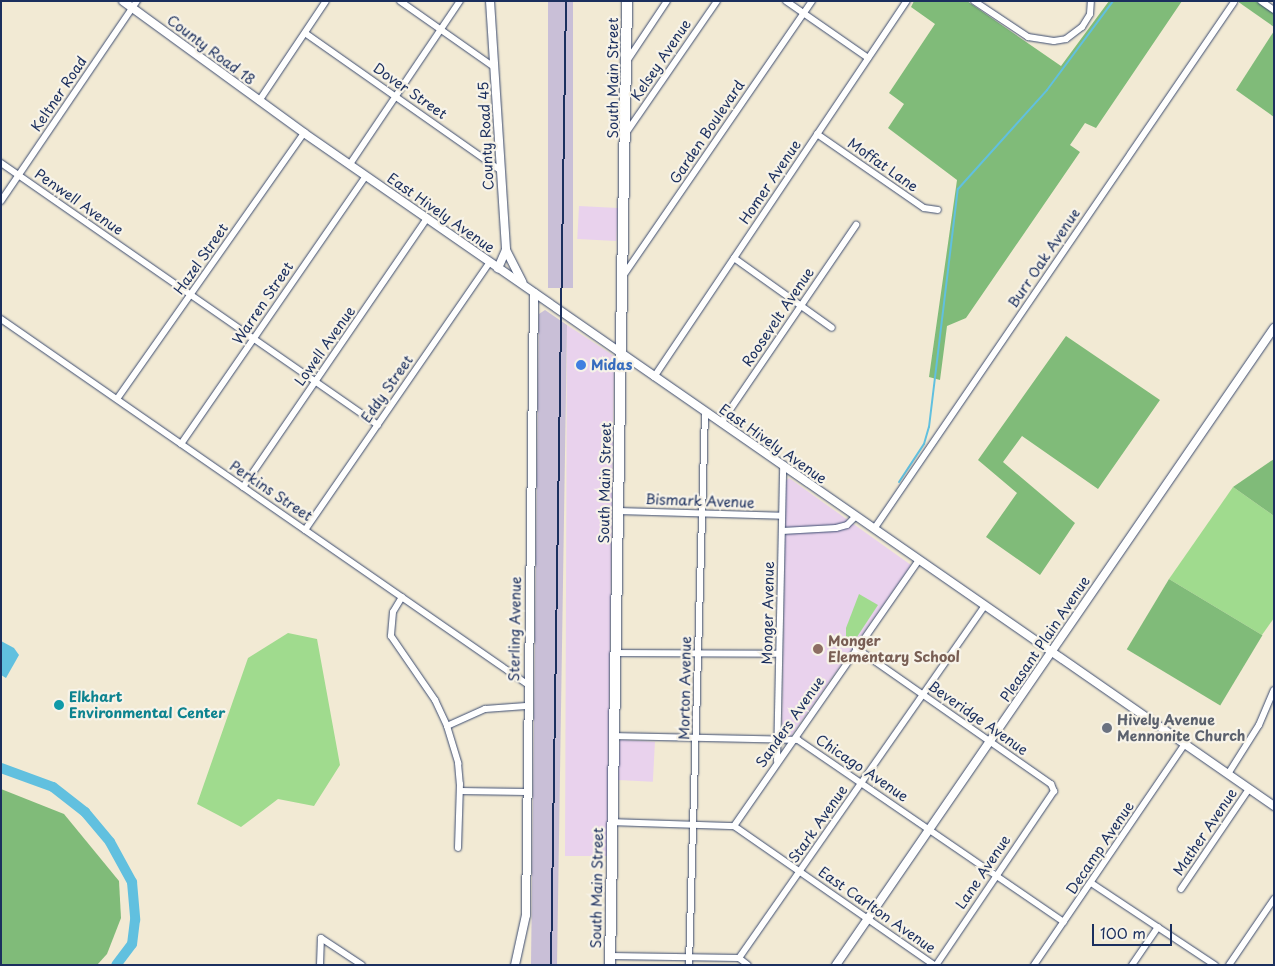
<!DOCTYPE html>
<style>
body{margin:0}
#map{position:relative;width:1275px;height:966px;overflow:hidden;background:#f2ead4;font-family:"Playpen Sans",sans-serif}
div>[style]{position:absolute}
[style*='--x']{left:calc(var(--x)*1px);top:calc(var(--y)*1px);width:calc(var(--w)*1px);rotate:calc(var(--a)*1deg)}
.built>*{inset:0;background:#e9d2ed;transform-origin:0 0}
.industrial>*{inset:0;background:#c9bfd7;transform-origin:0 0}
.green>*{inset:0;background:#a0db8e}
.forest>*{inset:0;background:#80bb79;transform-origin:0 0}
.water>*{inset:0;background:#61c0df}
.stream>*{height:2px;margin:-1px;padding:0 1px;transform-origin:1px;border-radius:1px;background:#61c0df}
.river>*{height:10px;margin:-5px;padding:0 5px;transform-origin:5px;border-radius:5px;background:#61c0df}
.roads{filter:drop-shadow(0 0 1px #3b4b70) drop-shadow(0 0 1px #3b4b70)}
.minor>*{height:6px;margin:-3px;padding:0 3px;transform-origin:3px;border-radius:3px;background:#fff}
.tertiary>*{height:8px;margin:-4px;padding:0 4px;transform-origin:4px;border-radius:4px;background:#fff}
.primary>*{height:10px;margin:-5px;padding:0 5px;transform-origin:5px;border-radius:5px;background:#fff}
.rail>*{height:2px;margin:-1px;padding:0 1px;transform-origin:1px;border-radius:1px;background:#1b2f5e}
.dots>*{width:14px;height:14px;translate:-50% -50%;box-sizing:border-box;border:2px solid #f7f3e8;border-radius:50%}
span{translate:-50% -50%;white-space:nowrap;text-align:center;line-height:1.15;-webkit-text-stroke:4.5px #f7f3e8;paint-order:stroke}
.street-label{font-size:14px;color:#1b2f5e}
.shop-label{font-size:14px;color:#366cbe;font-weight:700}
.left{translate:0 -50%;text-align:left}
.education-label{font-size:14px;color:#785e54;font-weight:700}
.culture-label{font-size:14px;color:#0d838f;font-weight:700}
.worship-label{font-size:14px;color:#5b616d;font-weight:700}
.frame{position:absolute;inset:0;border:2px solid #1b2f5e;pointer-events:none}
.scale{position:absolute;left:1092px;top:924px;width:80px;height:22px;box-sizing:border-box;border:2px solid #1b2f5e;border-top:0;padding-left:6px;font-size:15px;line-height:18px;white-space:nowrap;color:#1b2f5e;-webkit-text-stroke:4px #f7f3e8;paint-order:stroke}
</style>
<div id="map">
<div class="built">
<i style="left:579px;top:206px;width:39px;height:33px;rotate:3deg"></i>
<i style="clip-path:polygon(567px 325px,614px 356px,607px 856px,565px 856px)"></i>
<i style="clip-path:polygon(789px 478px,911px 565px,791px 736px,785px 738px,782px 731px,786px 481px)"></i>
<i style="left:620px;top:740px;width:35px;height:40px;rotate:3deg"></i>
</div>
<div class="industrial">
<i style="left:548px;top:1px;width:25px;height:287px"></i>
<i style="clip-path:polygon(545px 310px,567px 325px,557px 965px,531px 965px,539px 314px)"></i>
</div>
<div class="green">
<i style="clip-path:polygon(1233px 487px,1274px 516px,1274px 618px,1262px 635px,1169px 579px)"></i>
<i style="clip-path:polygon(859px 594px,878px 605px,853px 643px,846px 645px,846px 628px)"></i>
<i style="clip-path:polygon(288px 633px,317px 639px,340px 765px,314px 806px,278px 799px,241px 827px,197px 804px,248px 658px)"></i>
</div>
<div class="forest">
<i style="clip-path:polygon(914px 1px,967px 1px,1061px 66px,1109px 1px,1182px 1px,1096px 128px,1085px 123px,1070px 145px,1080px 152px,966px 318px,947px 326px,940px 380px,929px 377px,957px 180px,888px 128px,904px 104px,889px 93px,935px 24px,911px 7px)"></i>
<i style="clip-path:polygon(1237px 1px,1257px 1px,1274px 13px,1274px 27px)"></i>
<i style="clip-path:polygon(1274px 31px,1274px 117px,1236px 90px)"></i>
<i style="clip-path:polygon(1066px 336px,1160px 400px,1098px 489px,1022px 436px,1003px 462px,1075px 523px,1040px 575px,986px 537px,1017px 493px,978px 460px)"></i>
<i style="clip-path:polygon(1274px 459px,1274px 516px,1233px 487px)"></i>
<i style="left:1169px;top:579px;width:109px;height:82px;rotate:31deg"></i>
<i style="clip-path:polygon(1px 789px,64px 814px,119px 881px,121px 918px,107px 954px,97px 965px,1px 965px)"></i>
</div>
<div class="water">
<i style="clip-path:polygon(1px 641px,14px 648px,19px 655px,6px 678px,1px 675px)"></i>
</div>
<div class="stream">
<i style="--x:899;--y:482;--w:45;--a:-56.7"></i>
<i style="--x:924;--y:444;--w:18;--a:-74"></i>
<i style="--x:929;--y:427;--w:240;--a:-83.1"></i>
<i style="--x:958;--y:189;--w:133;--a:-48"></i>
<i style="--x:1047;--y:90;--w:111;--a:-53.4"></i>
</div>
<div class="river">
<i style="--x:1;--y:768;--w:55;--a:20.1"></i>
<i style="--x:53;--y:787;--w:41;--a:38"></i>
<i style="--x:85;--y:812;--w:39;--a:50"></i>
<i style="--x:110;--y:842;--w:46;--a:61.2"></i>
<i style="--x:132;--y:882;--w:38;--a:85"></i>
<i style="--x:135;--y:920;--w:24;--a:97"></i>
<i style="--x:132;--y:944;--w:26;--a:127"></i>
</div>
<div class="roads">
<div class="minor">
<i style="--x:400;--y:1;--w:115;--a:35.1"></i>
<i style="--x:786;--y:1;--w:100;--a:34.8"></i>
<i style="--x:974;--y:1;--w:65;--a:33.7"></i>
<i style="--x:1028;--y:37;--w:26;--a:9"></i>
<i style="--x:1054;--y:41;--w:12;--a:-9"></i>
<i style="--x:1066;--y:39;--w:20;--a:-37"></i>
<i style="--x:1082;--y:27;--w:15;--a:-58"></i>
<i style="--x:1090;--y:14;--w:13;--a:-86"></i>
<i style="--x:1261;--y:1;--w:16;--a:35"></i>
<i style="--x:305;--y:33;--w:238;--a:35.1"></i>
<i style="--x:627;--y:61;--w:72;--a:-56.3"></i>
<i style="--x:259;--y:101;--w:120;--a:-56.2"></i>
<i style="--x:626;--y:133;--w:160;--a:-55.4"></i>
<i style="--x:817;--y:134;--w:130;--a:34.7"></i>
<i style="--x:924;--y:208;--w:14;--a:8"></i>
<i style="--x:1;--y:163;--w:459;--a:34.8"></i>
<i style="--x:350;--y:164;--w:197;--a:-56"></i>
<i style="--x:1;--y:201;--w:242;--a:-55.8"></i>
<i style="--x:734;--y:258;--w:120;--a:35.5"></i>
<i style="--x:623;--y:276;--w:334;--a:-55.5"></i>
<i style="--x:1;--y:319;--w:640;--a:34.76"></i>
<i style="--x:654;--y:377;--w:453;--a:-56.1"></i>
<i style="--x:117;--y:399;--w:325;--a:-54.9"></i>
<i style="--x:721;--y:423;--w:240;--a:-55.7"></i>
<i style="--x:181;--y:444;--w:326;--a:-55.4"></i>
<i style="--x:243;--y:487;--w:326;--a:-55.6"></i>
<i style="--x:618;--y:511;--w:164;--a:1.7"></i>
<i style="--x:874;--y:529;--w:638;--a:-55.66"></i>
<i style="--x:305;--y:530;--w:326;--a:-55.4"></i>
<i style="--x:782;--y:531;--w:54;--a:-3.2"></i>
<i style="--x:836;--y:528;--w:11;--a:-15"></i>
<i style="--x:847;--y:525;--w:13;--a:-45"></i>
<i style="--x:402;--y:597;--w:17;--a:121"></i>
<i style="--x:393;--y:612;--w:24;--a:95"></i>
<i style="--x:391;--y:636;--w:78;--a:55.5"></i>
<i style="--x:435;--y:700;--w:29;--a:65"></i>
<i style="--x:447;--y:726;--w:39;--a:73"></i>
<i style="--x:458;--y:763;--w:21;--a:85"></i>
<i style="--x:460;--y:784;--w:64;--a:91.8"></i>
<i style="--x:856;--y:648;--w:238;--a:34.9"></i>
<i style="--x:1051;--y:784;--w:8;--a:67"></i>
<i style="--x:1054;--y:791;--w:210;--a:124.1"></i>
<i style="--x:615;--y:653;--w:164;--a:0.3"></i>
<i style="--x:447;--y:726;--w:42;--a:-24.1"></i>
<i style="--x:485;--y:709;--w:41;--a:-4.2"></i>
<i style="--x:614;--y:736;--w:184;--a:1.2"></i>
<i style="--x:798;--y:740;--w:322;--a:34.4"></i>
<i style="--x:777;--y:761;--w:296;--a:-88.8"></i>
<i style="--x:1228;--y:774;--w:58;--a:-57.7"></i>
<i style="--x:1259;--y:725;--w:38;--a:-67"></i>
<i style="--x:460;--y:791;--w:66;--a:0.9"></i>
<i style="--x:612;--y:822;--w:122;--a:1.9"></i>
<i style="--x:734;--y:826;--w:244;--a:34.8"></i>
<i style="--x:734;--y:826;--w:324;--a:-55.2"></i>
<i style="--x:1091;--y:883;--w:149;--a:33.5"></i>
<i style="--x:1181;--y:889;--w:121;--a:-55.8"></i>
<i style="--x:610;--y:956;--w:129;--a:0.9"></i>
<i style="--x:739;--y:958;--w:11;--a:38"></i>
<i style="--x:739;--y:958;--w:430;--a:-55.1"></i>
<i style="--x:320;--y:965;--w:27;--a:-88"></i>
<i style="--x:321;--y:938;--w:49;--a:33.4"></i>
<i style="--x:689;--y:965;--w:553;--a:-88.34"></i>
<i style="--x:1034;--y:965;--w:268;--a:-55.7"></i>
<i style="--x:1132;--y:965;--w:46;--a:-55.6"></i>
<i style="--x:1229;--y:965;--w:80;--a:-55.7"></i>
</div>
<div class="tertiary">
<i style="--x:123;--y:1;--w:224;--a:36.1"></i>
<i style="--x:304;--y:133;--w:1181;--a:34.75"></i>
<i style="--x:490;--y:1;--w:250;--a:86.3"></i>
<i style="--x:506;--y:250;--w:20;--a:114"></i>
<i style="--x:506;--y:250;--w:36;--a:63"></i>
<i style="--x:515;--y:965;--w:51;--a:-77.6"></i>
<i style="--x:526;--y:915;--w:622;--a:-89.26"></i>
<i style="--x:836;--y:965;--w:773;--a:-55.49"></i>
</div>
<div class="primary">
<i style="--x:610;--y:965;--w:964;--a:-88.99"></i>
</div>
</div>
<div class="rail">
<i style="--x:551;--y:965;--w:964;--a:-89.11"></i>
</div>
<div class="dots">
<i style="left:581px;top:365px;background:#3f7fe0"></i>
<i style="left:818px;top:649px;background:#8d6e63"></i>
<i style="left:59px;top:705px;background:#0f9aa8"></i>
<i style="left:1107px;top:728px;background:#6b7280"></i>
</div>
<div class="street-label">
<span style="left:211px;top:50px;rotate:37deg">County Road 18</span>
<span style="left:661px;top:60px;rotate:-56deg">Kelsey Avenue</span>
<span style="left:613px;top:78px;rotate:-90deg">South Main Street</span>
<span style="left:410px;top:91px;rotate:35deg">Dover Street</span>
<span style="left:59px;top:94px;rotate:-56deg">Keltner Road</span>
<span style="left:707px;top:132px;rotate:-56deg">Garden Boulevard</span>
<span style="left:486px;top:136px;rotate:-93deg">County Road 45</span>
<span style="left:883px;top:165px;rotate:35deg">Moffat Lane</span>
<span style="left:770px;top:182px;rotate:-56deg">Homer Avenue</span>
<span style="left:79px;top:202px;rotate:35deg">Penwell Avenue</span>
<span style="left:441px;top:213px;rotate:35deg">East Hively Avenue</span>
<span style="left:1044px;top:258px;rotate:-56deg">Burr Oak Avenue</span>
<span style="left:201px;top:259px;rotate:-55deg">Hazel Street</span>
<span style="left:263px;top:303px;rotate:-56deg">Warren Street</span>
<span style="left:778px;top:317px;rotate:-56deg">Roosevelt Avenue</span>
<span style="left:325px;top:346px;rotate:-55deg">Lowell Avenue</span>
<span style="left:387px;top:389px;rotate:-55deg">Eddy Street</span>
<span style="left:773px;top:444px;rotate:35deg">East Hively Avenue</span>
<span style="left:605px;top:483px;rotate:-89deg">South Main Street</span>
<span style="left:271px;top:491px;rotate:34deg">Perkins Street</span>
<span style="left:700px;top:501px;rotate:2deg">Bismark Avenue</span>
<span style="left:768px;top:613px;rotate:-89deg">Monger Avenue</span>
<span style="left:515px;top:629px;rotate:-89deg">Sterling Avenue</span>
<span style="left:1045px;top:639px;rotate:-56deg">Pleasant Plain Avenue</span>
<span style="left:685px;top:688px;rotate:-89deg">Morton Avenue</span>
<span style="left:978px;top:718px;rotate:35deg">Beveridge Avenue</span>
<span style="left:790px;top:722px;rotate:-55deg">Sanders Avenue</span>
<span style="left:862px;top:768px;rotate:34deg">Chicago Avenue</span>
<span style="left:818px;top:824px;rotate:-55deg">Stark Avenue</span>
<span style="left:1205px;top:832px;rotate:-56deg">Mather Avenue</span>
<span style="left:1100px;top:848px;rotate:-56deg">Decamp Avenue</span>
<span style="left:983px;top:872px;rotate:-56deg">Lane Avenue</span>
<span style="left:597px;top:888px;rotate:-89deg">South Main Street</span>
<span style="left:877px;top:910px;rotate:35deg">East Carlton Avenue</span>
</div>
<div class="shop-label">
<span class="left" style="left:591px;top:365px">Midas</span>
</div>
<div class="education-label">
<span class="left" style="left:828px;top:649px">Monger<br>Elementary School</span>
</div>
<div class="culture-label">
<span class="left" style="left:69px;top:705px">Elkhart<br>Environmental Center</span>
</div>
<div class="worship-label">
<span class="left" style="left:1117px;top:728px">Hively Avenue<br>Mennonite Church</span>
</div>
<div class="frame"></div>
<div class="scale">100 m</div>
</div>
